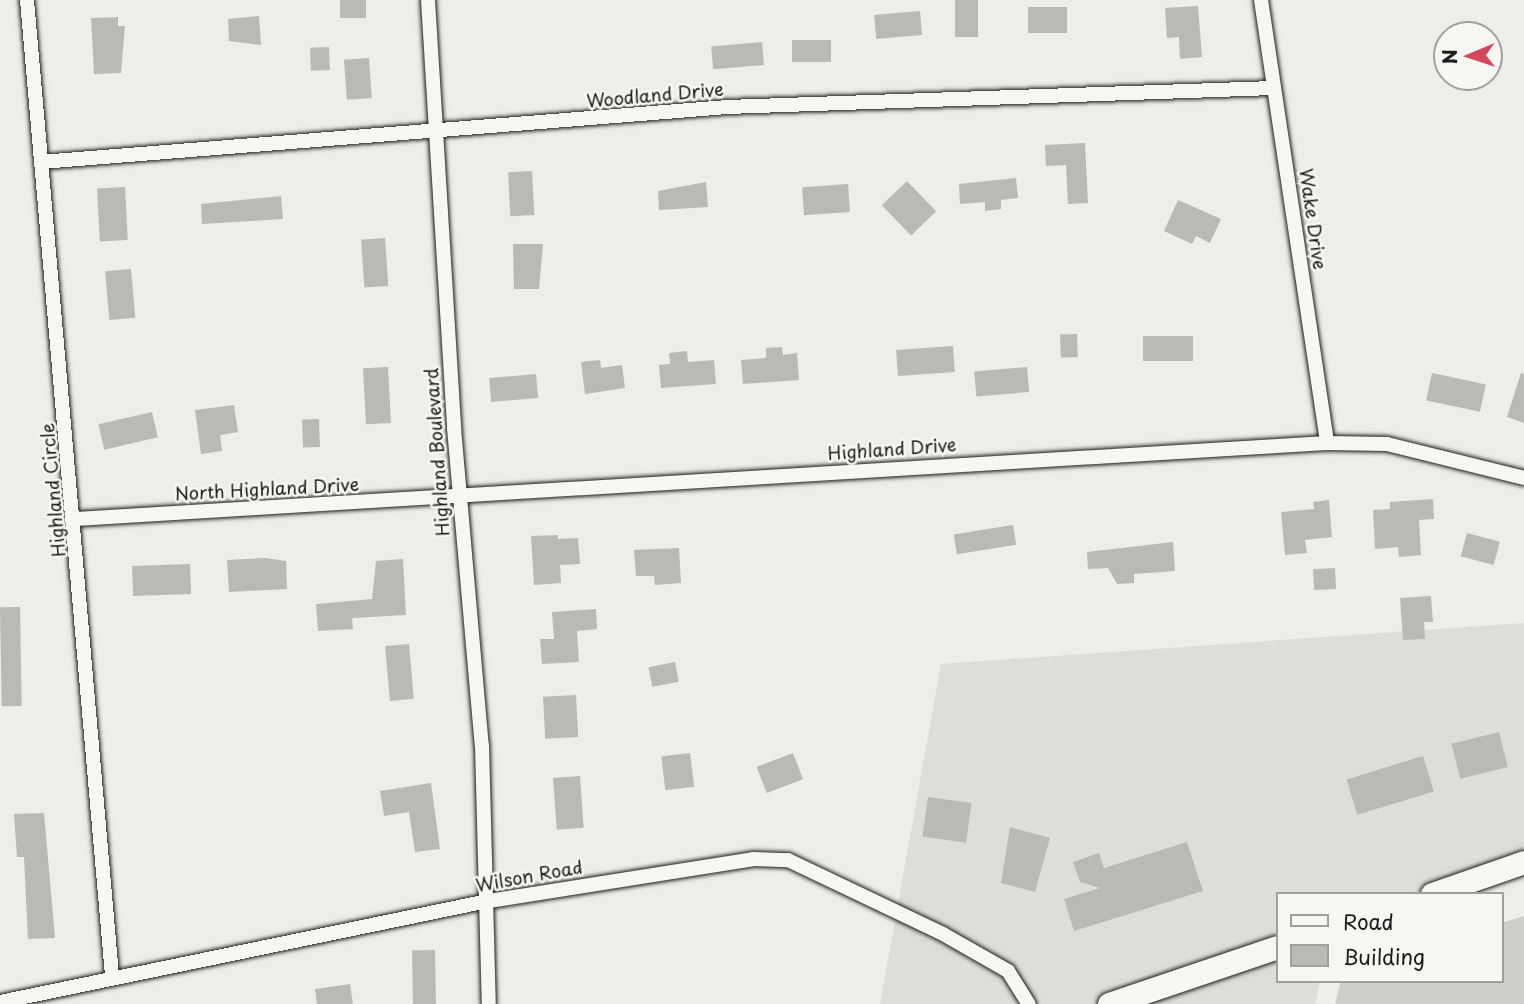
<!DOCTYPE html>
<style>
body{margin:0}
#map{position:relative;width:1524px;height:1004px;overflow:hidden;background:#edede9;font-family:"Playpen Sans",sans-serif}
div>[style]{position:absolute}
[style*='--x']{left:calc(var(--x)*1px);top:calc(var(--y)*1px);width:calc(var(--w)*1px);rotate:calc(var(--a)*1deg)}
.built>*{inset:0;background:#ddddda}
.green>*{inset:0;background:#cececb}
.building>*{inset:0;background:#b9b9b6;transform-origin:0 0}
.roads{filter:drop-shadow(0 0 2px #1c1c1c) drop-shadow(0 0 2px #1c1c1c)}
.street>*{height:14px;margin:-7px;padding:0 7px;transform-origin:7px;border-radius:7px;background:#f6f6f2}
.primary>*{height:23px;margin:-11.5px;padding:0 11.5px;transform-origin:11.5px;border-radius:11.5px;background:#f6f6f2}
span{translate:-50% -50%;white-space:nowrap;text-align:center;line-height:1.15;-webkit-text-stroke:5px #f6f6f2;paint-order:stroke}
.street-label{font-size:18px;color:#1c1c1c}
.legend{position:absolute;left:1276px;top:892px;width:228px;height:91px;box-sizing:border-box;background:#f6f6f2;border:2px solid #9f9f9c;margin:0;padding:9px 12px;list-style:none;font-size:21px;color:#1c1c1c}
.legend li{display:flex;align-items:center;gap:14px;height:35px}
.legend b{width:35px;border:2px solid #9f9f9c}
.north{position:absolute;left:1433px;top:21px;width:70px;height:70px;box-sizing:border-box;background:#f6f6f2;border:2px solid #9f9f9c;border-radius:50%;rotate:268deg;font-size:19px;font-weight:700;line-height:28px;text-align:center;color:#1c1c1c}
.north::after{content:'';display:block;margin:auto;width:24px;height:32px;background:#d1495b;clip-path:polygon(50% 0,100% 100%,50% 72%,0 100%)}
</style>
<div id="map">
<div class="built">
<i style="clip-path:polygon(1524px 623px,1524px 870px,1460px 894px,1277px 894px,1277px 981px,1320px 981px,1315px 1004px,880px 1004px,941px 664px)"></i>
</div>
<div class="green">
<i style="clip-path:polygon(1524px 916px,1524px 1004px,1335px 1004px,1341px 981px,1501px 981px,1501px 923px)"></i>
</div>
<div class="building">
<i style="left:340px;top:0;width:26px;height:18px"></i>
<i style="left:955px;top:0;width:23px;height:37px"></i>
<i style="clip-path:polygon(1198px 6px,1202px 57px,1180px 59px,1179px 37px,1167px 38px,1165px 8px)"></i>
<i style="left:1028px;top:7px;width:39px;height:26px"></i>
<i style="left:920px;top:11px;width:24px;height:46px;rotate:85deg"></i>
<i style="clip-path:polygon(259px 16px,261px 45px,229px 41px,228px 19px)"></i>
<i style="clip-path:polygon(118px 17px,118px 26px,125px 26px,121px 73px,94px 74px,91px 18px)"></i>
<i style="left:831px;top:40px;width:22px;height:39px;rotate:90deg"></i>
<i style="left:762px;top:42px;width:23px;height:51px;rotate:85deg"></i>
<i style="left:329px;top:47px;width:23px;height:19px;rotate:88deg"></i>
<i style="left:369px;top:58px;width:40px;height:25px;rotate:86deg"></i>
<i style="clip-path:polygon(1085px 143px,1088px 203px,1068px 204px,1066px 165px,1046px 166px,1045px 145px)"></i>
<i style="left:532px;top:171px;width:44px;height:24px;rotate:87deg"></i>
<i style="clip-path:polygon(1016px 178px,1018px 198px,1001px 200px,1001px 209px,985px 211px,985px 202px,960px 204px,959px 184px)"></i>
<i style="left:907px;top:181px;width:42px;height:35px;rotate:46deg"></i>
<i style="clip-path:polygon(706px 182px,708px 207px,659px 210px,658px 191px)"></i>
<i style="left:848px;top:184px;width:28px;height:46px;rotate:86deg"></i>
<i style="left:125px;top:187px;width:53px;height:28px;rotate:87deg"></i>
<i style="clip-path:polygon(281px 196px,283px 219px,202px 224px,201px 204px)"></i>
<i style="clip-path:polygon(1178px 200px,1221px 219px,1210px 243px,1196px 236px,1192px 244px,1164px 231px)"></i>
<i style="left:385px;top:238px;width:48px;height:24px;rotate:86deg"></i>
<i style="clip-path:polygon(513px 244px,543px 244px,539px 289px,514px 289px)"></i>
<i style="left:131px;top:269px;width:49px;height:26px;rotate:85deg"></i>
<i style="left:1077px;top:334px;width:23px;height:17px;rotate:88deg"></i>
<i style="left:1193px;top:336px;width:25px;height:50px;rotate:90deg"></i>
<i style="left:953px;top:346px;width:26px;height:57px;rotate:86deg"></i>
<i style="clip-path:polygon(782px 347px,783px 355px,797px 353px,799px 380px,743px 384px,741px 360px,766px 358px,766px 348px)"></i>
<i style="clip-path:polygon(687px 351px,688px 362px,714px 360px,716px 384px,661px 388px,659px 365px,670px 364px,669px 353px)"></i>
<i style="clip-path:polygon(600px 360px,601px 368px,622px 365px,625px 388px,585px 394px,581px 362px)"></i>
<i style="left:388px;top:367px;width:56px;height:25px;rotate:87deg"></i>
<i style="left:1027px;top:367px;width:25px;height:53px;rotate:85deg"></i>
<i style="left:1432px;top:373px;width:55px;height:28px;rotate:12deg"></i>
<i style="clip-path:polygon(1521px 373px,1524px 374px,1524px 423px,1507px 417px)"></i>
<i style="left:536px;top:374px;width:24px;height:47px;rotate:85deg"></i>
<i style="clip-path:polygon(234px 405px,238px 432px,220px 435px,222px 451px,201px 454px,195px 410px)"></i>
<i style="left:152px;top:412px;width:26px;height:55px;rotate:77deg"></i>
<i style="left:319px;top:419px;width:28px;height:17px;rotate:88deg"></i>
<i style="clip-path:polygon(1433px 499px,1434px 519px,1419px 520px,1421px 555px,1399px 557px,1398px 547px,1375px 549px,1373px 510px,1390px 509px,1390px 502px)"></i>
<i style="clip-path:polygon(1329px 500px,1332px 537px,1305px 540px,1307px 553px,1285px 555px,1281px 512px,1314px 509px,1313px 502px)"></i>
<i style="left:1013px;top:525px;width:20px;height:60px;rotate:81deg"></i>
<i style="left:1467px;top:533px;width:34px;height:24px;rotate:15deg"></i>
<i style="clip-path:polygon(558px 535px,558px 539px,578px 538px,580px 564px,560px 565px,561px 583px,534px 585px,531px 536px)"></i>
<i style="clip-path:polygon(1173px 542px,1175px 571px,1134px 574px,1134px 583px,1117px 584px,1108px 568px,1088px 569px,1087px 552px)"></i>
<i style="clip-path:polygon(679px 548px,681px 583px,655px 585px,654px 576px,636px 576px,634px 550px)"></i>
<i style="clip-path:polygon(265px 558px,286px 561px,287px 589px,229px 592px,227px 560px)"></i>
<i style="clip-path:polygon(403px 559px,406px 615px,352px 618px,353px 629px,318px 631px,316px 604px,372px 599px,376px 561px)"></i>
<i style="left:190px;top:564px;width:30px;height:58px;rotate:88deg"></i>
<i style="left:1335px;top:568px;width:21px;height:22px;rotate:87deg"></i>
<i style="clip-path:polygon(1431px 596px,1433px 622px,1424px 622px,1425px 639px,1403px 640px,1400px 598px)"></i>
<i style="left:20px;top:607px;width:99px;height:20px;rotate:89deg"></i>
<i style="clip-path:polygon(596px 609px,597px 629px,577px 631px,579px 662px,542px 664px,540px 639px,554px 639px,552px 612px)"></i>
<i style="left:409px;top:644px;width:55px;height:24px;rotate:85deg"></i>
<i style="left:675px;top:662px;width:20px;height:27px;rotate:79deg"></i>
<i style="left:576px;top:695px;width:42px;height:33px;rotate:87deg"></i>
<i style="left:1499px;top:732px;width:36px;height:49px;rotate:76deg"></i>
<i style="left:690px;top:753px;width:34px;height:29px;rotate:83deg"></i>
<i style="left:793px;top:753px;width:28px;height:39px;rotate:69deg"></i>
<i style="left:1423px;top:756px;width:37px;height:80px;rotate:73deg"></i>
<i style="left:580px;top:776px;width:52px;height:27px;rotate:86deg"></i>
<i style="clip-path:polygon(431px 783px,440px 849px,415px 852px,409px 812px,384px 816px,380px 791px)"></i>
<i style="left:928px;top:797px;width:44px;height:40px;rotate:8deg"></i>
<i style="clip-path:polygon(44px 813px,55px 938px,28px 939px,24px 857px,17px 857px,14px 814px)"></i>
<i style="clip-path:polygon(1010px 827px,1050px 838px,1035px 892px,1001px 883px)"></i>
<i style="clip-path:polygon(1187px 842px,1203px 891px,1074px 931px,1064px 899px,1100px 888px,1080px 882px,1073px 862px,1099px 853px,1104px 868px)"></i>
<i style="left:435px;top:950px;width:54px;height:23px;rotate:89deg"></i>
<i style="clip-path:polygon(350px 984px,353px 1004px,317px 1004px,315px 989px)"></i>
</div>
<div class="roads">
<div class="street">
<i style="--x:27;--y:0;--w:980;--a:85.02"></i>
<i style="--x:428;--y:0;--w:429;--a:86.5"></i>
<i style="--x:454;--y:428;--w:318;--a:85"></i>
<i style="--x:482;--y:745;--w:259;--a:88.5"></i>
<i style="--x:1261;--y:0;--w:448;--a:81.5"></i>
<i style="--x:41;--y:162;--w:688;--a:-4.58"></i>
<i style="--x:727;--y:107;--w:547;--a:-1.99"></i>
<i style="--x:76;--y:519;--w:1253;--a:-3.48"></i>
<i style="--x:1327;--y:443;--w:60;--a:1"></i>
<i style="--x:1387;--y:444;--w:141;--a:13.9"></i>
<i style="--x:0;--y:1002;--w:499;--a:-11.7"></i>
<i style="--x:489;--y:901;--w:267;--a:-9"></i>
<i style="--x:753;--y:859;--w:35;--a:2"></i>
<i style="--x:788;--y:860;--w:172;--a:25.5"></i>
<i style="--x:943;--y:934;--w:75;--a:29.6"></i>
<i style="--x:1008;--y:971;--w:39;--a:58"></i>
</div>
<div class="primary">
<i style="--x:1432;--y:894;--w:97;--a:-19.2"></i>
<i style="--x:1109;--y:1004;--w:177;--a:-18.7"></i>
</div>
</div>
<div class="street-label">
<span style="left:655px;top:95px;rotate:-5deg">Woodland Drive</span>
<span style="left:1313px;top:219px;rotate:82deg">Wake Drive</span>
<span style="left:892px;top:449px;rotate:-4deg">Highland Drive</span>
<span style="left:437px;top:452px;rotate:-94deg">Highland Boulevard</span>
<span style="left:267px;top:489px;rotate:-3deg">North Highland Drive</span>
<span style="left:53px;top:490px;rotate:-95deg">Highland Circle</span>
<span style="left:529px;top:876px;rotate:-10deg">Wilson Road</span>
</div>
<ul class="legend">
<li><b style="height:9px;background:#f6f6f2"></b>Road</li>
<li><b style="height:19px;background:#b9b9b6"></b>Building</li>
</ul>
<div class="north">N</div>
</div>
